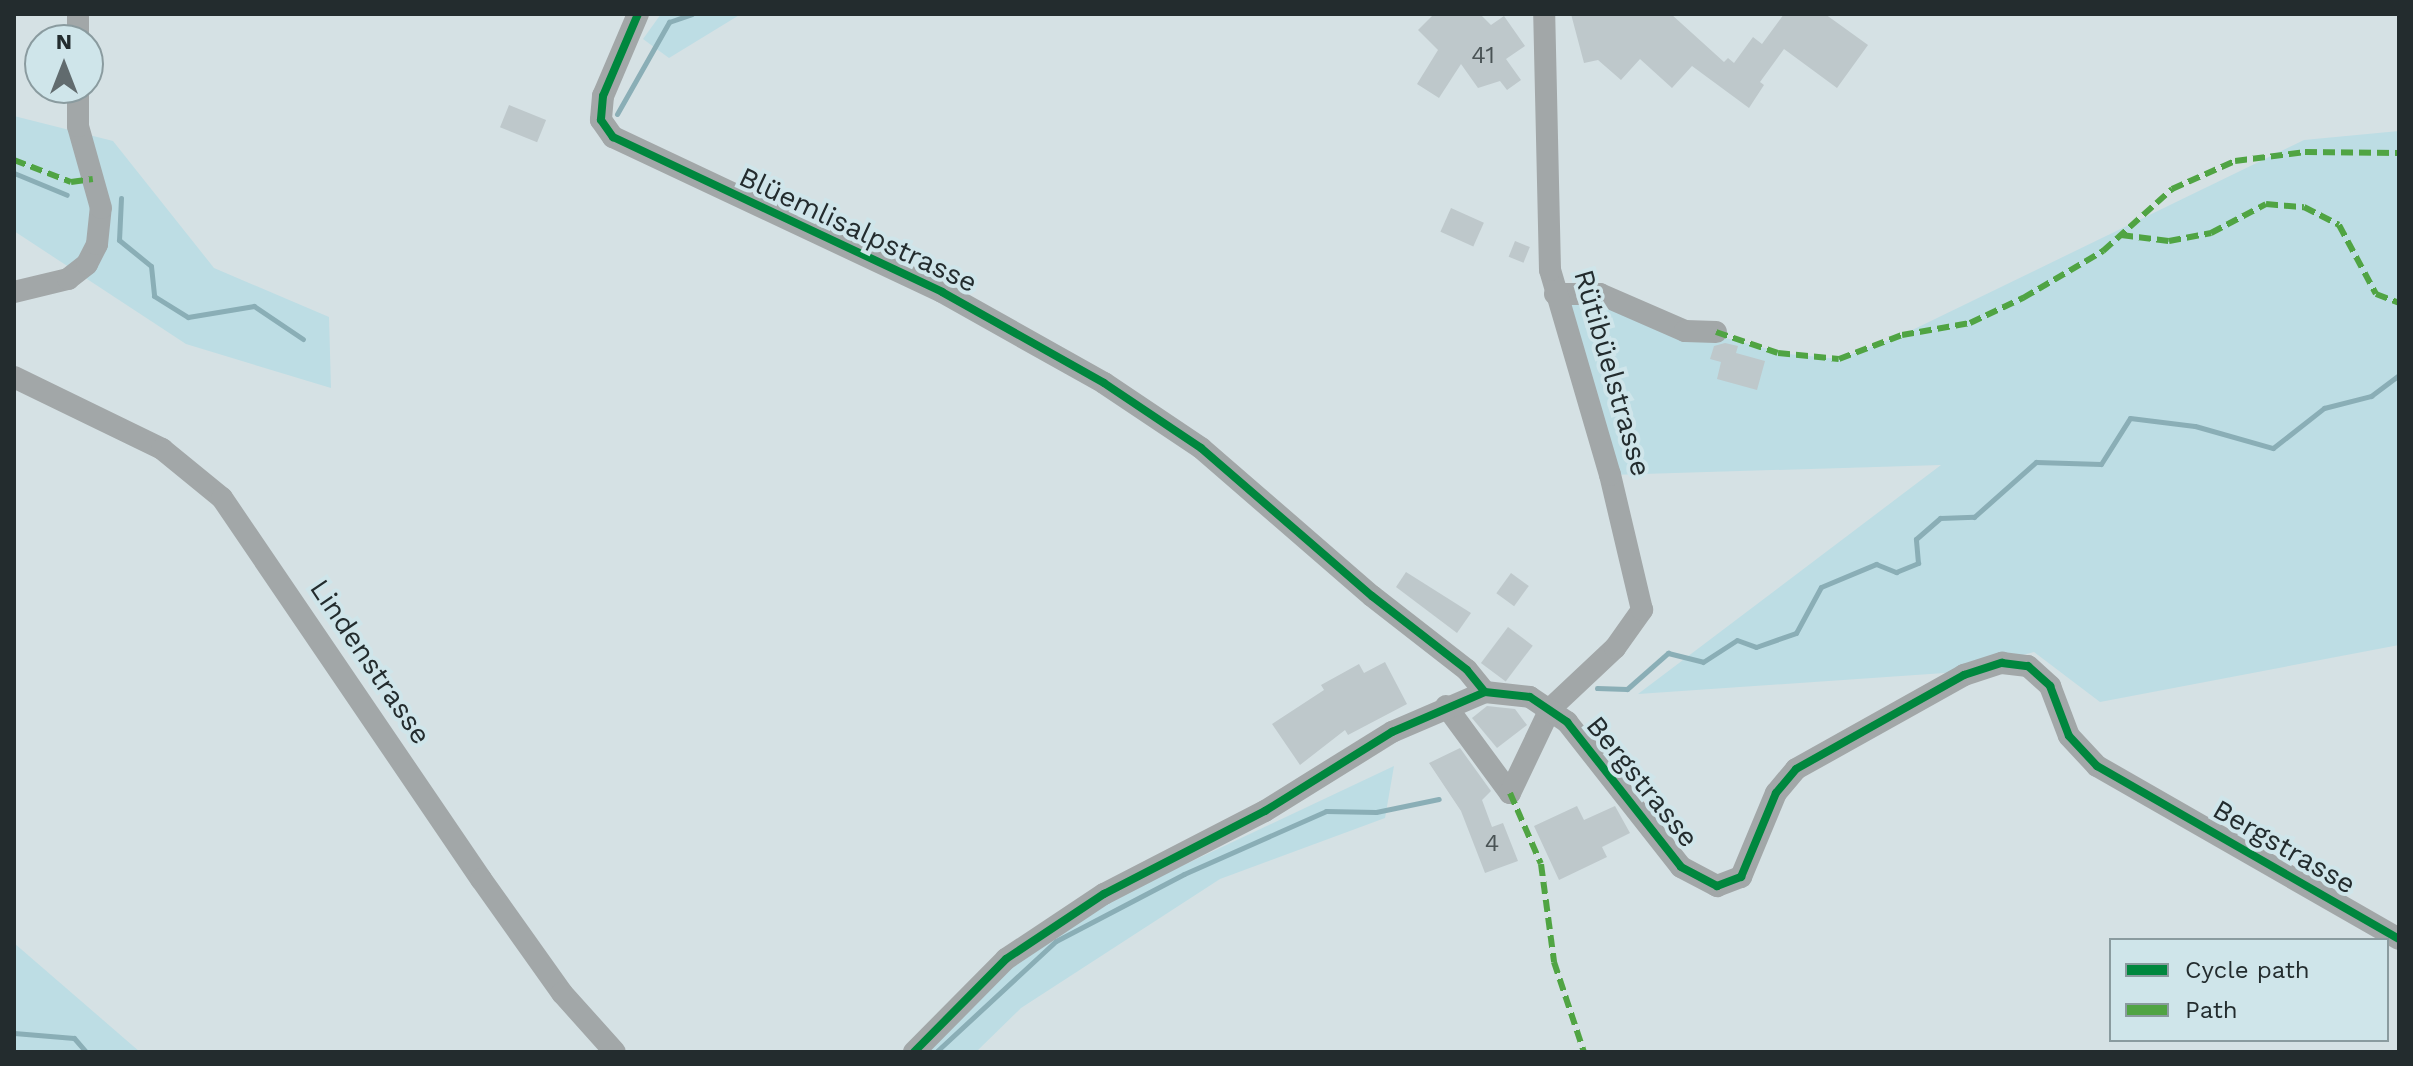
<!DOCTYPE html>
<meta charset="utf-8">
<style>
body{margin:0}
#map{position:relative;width:2413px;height:1066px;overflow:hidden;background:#d5e1e4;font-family:"Work Sans",sans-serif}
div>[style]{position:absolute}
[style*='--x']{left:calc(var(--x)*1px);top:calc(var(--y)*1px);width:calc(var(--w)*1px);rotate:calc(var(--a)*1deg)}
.green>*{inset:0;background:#bddde4}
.stream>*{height:5px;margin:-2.5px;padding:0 2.5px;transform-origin:2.5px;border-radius:2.5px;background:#8aaeb6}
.building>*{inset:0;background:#bec8cb;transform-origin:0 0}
.minor>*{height:22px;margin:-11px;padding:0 11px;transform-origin:11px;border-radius:11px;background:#a2a7a8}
.quiet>*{height:6px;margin-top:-3px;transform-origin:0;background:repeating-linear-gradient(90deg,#50a443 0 12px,transparent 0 18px)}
.cycleway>*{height:8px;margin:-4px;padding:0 4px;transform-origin:4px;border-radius:4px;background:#00873e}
span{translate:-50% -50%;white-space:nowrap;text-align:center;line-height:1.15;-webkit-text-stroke:8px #cfe5ea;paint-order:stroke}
.number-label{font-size:24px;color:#4a5355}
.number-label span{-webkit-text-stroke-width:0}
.street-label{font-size:28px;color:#232c2e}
.frame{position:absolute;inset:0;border:16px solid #232c2e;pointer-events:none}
.legend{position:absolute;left:2109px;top:938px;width:280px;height:104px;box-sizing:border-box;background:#cfe5ea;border:2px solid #8a9b9f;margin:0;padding:10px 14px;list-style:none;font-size:24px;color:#232c2e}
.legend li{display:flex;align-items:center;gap:16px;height:40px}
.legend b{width:40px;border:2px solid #8a9b9f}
.north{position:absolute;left:24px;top:24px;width:80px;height:80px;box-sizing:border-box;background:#cfe5ea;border:2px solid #8a9b9f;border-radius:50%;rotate:0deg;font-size:22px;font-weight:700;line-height:32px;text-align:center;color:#232c2e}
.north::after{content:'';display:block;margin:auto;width:28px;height:36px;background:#616b6e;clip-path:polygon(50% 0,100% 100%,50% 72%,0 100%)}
</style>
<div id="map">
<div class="green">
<i style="clip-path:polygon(661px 14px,741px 14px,669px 58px,643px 39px)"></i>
<i style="clip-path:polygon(14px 116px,113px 141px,214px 268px,329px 317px,331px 388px,186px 344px,14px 231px)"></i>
<i style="clip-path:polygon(2399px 131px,2399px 645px,2100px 702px,2034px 652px,1959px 672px,1638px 694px,1941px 465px,1610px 475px,1555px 294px,1788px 354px,1839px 359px,1902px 335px,2304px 140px)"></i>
<i style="clip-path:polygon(1394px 766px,1385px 818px,1220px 879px,1021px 1008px,976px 1052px,914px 1052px,963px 999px,1086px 911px)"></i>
<i style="clip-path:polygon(14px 943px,140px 1052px,14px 1052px)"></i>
</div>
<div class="stream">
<i style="--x:617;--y:114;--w:106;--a:-60.5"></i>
<i style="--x:669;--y:22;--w:24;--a:-19"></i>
<i style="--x:14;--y:173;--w:57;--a:22.5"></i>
<i style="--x:121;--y:198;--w:42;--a:92.7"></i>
<i style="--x:119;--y:240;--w:41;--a:39.1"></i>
<i style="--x:151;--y:266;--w:30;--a:84"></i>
<i style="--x:154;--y:296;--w:40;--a:32"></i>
<i style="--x:188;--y:317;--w:67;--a:-9.5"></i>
<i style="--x:254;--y:306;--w:59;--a:34"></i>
<i style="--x:1597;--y:688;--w:30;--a:2"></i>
<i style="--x:1627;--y:689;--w:55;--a:-41.3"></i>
<i style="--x:1668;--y:653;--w:36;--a:14"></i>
<i style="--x:1703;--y:662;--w:40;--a:-32.9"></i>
<i style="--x:1737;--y:640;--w:20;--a:20"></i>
<i style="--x:1756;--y:647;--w:42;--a:-19.3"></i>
<i style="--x:1796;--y:633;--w:52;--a:-61.5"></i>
<i style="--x:1821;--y:587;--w:60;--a:-22.7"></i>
<i style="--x:1876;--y:564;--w:22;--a:22"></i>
<i style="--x:1896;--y:572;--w:24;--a:-22"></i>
<i style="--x:1918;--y:563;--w:24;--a:-95"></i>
<i style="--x:1916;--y:539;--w:32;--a:-41"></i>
<i style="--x:1940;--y:518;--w:34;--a:-2"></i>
<i style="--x:1974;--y:517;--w:83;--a:-41.6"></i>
<i style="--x:2036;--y:462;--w:65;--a:1.8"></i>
<i style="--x:2101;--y:464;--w:54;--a:-57.8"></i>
<i style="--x:2130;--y:418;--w:65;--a:7"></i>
<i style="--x:2195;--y:426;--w:81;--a:15.8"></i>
<i style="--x:2273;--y:448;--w:65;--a:-38.1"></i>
<i style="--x:2324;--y:408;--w:49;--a:-14.3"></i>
<i style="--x:2371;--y:396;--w:35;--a:-37"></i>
<i style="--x:14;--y:1033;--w:60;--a:4.8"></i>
<i style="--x:74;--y:1038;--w:18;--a:49"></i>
<i style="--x:936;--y:1052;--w:163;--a:-42.8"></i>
<i style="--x:1056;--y:941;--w:144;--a:-27.6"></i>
<i style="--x:1184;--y:874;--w:155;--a:-23.9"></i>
<i style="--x:1326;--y:811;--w:50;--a:1.1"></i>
<i style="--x:1376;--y:812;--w:64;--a:-11.7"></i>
</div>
<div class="building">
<i style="clip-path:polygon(1434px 14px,1480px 14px,1491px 25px,1504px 16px,1525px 46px,1506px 59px,1521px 80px,1507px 90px,1500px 81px,1478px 88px,1461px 64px,1439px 98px,1417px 84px,1438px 50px,1418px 30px)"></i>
<i style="clip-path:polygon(1571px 14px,1671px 14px,1724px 62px,1728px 58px,1734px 63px,1753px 37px,1762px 44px,1784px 14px,1825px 14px,1868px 45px,1837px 88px,1784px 49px,1760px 82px,1764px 85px,1749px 108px,1692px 66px,1672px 88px,1640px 59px,1621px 80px,1598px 60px,1584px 63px)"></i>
<i style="left:509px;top:105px;width:40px;height:24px;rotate:22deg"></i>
<i style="left:1451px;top:208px;width:36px;height:26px;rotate:24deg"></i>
<i style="left:1515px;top:241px;width:16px;height:17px;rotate:22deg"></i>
<i style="clip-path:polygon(1725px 343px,1738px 346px,1736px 353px,1765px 361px,1757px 390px,1717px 379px,1721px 362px,1710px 359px,1714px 346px)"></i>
<i style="clip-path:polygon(1406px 572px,1471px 613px,1457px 633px,1396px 587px)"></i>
<i style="left:1511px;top:573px;width:22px;height:25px;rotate:36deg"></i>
<i style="left:1508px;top:627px;width:31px;height:45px;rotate:37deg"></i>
<i style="clip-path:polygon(1385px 662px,1407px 704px,1348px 735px,1345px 730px,1300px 765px,1272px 724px,1324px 690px,1321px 685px,1359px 664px,1364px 673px)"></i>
<i style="clip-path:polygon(1487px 706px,1515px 709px,1527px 725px,1497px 748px,1472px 718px)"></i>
<i style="clip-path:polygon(1460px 748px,1491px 791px,1482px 800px,1492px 827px,1503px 823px,1518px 861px,1485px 873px,1461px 811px,1429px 763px)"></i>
<i style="clip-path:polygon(1577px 806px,1584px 820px,1615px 806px,1630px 833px,1602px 847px,1607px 857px,1559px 880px,1534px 826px)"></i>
</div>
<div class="minor">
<i style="--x:638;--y:14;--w:89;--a:113.1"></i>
<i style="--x:603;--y:96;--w:24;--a:95"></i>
<i style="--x:601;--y:120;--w:21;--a:55"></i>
<i style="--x:613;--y:137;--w:364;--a:25.2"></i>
<i style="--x:942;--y:292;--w:186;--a:29.3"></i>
<i style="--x:1104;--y:383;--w:117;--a:33.8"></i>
<i style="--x:1201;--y:448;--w:226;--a:40.9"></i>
<i style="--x:1372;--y:596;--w:120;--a:37.9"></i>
<i style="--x:1467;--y:670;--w:28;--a:51"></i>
<i style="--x:78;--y:40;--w:26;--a:-90"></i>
<i style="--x:14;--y:292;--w:56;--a:-13.5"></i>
<i style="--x:68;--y:279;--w:24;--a:-38"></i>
<i style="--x:87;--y:264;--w:22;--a:-63"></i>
<i style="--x:97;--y:244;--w:36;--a:-84"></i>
<i style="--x:101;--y:208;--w:85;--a:-105.7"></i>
<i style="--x:78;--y:126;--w:38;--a:-90"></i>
<i style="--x:1555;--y:294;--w:45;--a:0"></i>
<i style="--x:1600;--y:294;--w:93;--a:23.5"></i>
<i style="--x:1685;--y:331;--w:31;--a:2"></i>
<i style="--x:14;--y:377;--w:165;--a:25.9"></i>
<i style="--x:162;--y:449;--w:77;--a:39.2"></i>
<i style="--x:222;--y:498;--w:461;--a:55.8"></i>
<i style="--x:481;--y:879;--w:140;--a:54.6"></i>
<i style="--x:562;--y:993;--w:79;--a:48.1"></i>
<i style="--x:1446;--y:706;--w:108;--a:53.7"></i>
<i style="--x:1510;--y:793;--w:93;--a:-64.5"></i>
<i style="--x:1550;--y:709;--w:89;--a:-43.2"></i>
<i style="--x:1615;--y:648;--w:47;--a:-54.6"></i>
<i style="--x:1642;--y:610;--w:139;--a:-103.3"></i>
<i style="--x:1610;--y:475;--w:214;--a:-106.3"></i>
<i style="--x:1550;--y:270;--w:256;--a:-91.3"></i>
<i style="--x:914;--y:1052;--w:131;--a:-45.3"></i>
<i style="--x:1006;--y:959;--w:118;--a:-33.6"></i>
<i style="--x:1104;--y:894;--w:181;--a:-27.3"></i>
<i style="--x:1265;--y:811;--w:150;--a:-31.9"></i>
<i style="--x:1392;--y:732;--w:101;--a:-23.3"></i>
<i style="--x:1485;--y:692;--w:45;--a:6.3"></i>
<i style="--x:1530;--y:697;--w:45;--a:34"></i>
<i style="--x:1567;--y:722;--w:184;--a:51.8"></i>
<i style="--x:1681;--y:867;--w:41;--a:27.8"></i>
<i style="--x:1717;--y:886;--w:26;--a:-21"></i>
<i style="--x:1741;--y:877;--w:91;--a:-67.4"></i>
<i style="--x:1776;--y:793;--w:31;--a:-50"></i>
<i style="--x:1796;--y:769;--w:193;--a:-29.2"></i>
<i style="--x:1964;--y:675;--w:40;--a:-18"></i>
<i style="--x:2002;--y:663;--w:26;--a:7"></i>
<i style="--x:2028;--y:666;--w:30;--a:42"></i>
<i style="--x:2050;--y:686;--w:53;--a:69.2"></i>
<i style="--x:2069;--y:736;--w:41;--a:47"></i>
<i style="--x:2097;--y:766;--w:348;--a:29.8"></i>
</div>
<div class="quiet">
<i style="--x:14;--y:160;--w:61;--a:21.1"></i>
<i style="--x:71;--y:182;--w:22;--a:-8"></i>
<i style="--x:2121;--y:235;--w:48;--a:7.1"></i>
<i style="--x:2169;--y:241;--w:43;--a:-10.8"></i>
<i style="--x:2211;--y:233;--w:62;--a:-27.8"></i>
<i style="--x:2266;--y:204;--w:38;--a:5"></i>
<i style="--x:2304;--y:207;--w:39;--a:27"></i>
<i style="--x:2339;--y:225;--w:78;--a:61.8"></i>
<i style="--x:2376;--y:294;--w:25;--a:21"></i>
<i style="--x:1716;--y:332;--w:65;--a:18.7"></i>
<i style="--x:1778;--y:353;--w:61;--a:5.6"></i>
<i style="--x:1839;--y:359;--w:67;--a:-20.9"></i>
<i style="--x:1902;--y:335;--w:69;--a:-10"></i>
<i style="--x:1970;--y:323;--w:59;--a:-25.3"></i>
<i style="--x:2023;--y:298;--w:93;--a:-30.4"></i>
<i style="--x:2103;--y:251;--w:93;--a:-41.9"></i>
<i style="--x:2172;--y:189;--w:69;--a:-24"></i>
<i style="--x:2235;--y:161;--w:71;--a:-7.3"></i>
<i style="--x:2305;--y:152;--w:94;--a:0.6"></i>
<i style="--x:1510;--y:793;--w:77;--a:66.4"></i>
<i style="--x:1541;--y:864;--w:99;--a:82.4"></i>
<i style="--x:1554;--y:962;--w:95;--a:71.6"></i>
</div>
<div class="cycleway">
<i style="--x:638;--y:14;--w:89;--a:113.1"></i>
<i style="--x:603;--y:96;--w:24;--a:95"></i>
<i style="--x:601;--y:120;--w:21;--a:55"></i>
<i style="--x:613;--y:137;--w:364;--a:25.2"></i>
<i style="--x:942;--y:292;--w:186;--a:29.3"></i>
<i style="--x:1104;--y:383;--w:117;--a:33.8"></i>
<i style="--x:1201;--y:448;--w:226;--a:40.9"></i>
<i style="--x:1372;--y:596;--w:120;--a:37.9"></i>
<i style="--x:1467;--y:670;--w:28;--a:51"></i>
<i style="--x:914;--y:1052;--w:131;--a:-45.3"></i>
<i style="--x:1006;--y:959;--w:118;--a:-33.6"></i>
<i style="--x:1104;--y:894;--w:181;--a:-27.3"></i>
<i style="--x:1265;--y:811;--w:150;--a:-31.9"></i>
<i style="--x:1392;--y:732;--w:101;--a:-23.3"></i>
<i style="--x:1485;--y:692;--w:45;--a:6.3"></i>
<i style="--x:1530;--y:697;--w:45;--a:34"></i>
<i style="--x:1567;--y:722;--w:184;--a:51.8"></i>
<i style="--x:1681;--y:867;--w:41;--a:27.8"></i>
<i style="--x:1717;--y:886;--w:26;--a:-21"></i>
<i style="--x:1741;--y:877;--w:91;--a:-67.4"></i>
<i style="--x:1776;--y:793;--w:31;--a:-50"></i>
<i style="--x:1796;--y:769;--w:193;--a:-29.2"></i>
<i style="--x:1964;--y:675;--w:40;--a:-18"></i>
<i style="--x:2002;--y:663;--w:26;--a:7"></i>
<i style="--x:2028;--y:666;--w:30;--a:42"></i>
<i style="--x:2050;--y:686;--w:53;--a:69.2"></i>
<i style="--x:2069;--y:736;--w:41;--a:47"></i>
<i style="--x:2097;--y:766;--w:348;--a:29.8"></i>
</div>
<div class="number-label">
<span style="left:1483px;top:56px">41</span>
<span style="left:1492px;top:844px">4</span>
</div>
<div class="street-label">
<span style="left:858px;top:230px;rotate:25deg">Blüemlisalpstrasse</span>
<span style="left:1612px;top:373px;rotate:74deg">Rütibüelstrasse</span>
<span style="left:370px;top:662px;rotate:56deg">Lindenstrasse</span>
<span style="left:1642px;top:782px;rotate:51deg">Bergstrasse</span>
<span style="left:2284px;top:847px;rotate:30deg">Bergstrasse</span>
</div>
<div class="frame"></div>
<ul class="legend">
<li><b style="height:10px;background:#00873e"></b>Cycle path</li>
<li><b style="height:10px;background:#50a443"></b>Path</li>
</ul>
<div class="north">N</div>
</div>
